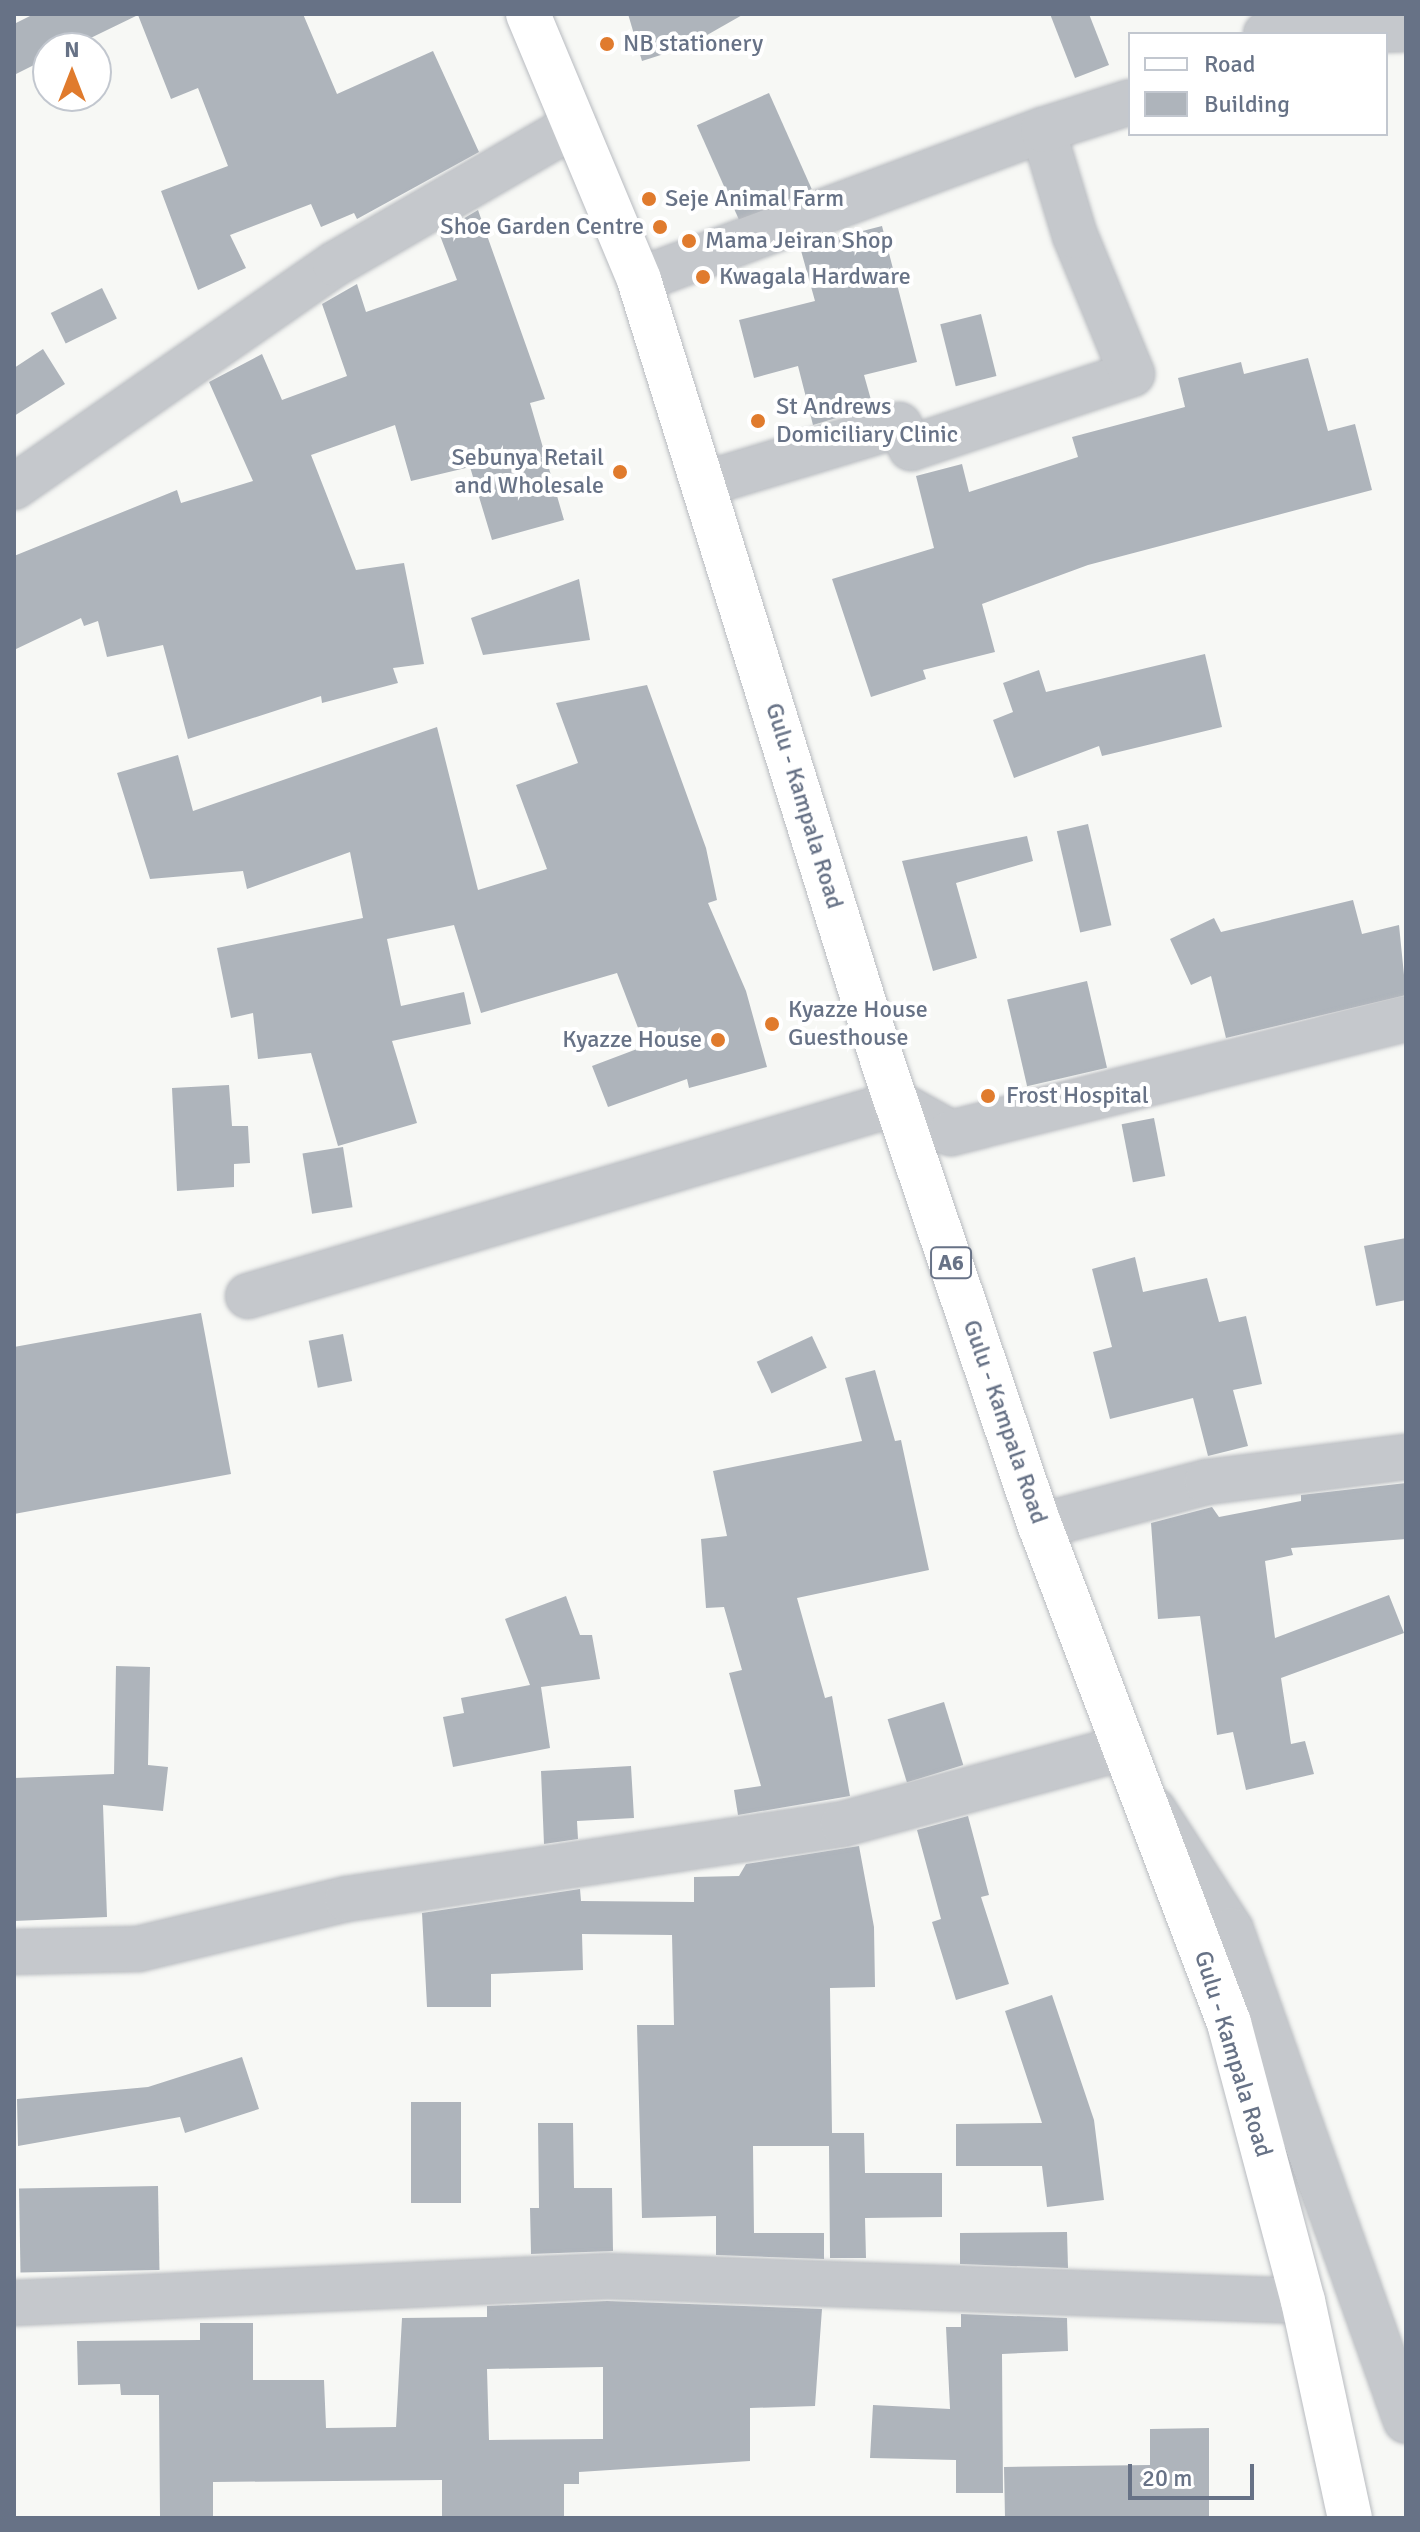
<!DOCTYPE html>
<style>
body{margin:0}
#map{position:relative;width:1420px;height:2532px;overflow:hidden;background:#f7f8f5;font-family:Signika,sans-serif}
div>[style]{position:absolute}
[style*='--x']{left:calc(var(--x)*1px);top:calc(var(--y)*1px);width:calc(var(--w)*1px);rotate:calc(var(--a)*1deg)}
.building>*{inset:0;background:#aeb4bb;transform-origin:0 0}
.roads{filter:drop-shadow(0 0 2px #b8bbc0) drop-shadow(0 0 2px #b8bbc0)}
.minor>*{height:44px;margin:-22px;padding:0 22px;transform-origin:22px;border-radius:22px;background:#c5c8cc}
.major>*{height:44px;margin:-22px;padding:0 22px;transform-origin:22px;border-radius:22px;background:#fff}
.dots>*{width:22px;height:22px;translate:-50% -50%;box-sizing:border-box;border:4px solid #fff;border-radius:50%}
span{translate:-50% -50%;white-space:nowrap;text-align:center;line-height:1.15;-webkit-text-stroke:8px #fff;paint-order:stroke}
.shield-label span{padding:2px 6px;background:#fff;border:2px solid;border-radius:6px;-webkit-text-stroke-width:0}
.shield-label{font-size:22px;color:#677286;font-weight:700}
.poi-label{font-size:24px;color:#677286}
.left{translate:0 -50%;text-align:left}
.right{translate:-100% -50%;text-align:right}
.street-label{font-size:24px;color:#677286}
.frame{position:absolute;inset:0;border:16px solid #677286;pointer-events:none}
.legend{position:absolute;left:1128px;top:32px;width:260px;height:104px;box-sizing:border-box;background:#fff;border:2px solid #c2c7cf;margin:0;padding:10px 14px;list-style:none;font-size:24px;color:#677286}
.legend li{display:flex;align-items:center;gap:16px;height:40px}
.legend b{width:40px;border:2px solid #c2c7cf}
.north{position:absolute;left:32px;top:32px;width:80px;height:80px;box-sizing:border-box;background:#fff;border:2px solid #c2c7cf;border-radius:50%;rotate:0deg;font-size:22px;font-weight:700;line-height:32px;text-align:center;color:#677286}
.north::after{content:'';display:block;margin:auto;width:28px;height:36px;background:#e07b2d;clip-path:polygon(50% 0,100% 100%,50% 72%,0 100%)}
.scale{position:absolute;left:1128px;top:2464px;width:126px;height:36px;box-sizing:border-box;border:4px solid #677286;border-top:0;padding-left:10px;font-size:24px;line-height:28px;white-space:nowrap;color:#677286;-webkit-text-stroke:6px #fff;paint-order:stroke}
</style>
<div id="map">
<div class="building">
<i style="clip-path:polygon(34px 14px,303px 14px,337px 94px,433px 51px,479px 152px,357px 219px,354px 213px,321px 227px,311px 204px,230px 235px,246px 268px,198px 290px,161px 191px,228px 166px,198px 88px,171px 99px,138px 15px,70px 48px,48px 48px,48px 58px,14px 75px,14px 24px)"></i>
<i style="clip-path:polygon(628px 14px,744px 14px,686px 47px,642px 61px)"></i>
<i style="clip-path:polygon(1050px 14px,1089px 14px,1109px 65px,1075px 78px)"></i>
<i style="left:769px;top:93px;width:105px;height:79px;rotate:66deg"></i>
<i style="clip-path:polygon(478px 210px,545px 399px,530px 403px,564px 520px,492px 540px,470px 467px,411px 481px,395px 425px,311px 455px,356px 570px,404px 563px,424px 664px,393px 668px,398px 683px,322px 703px,321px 696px,188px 739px,163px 645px,107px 657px,98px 621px,84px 626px,81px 618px,14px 650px,14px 556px,177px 490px,181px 503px,253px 481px,209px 382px,262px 354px,282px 400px,347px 376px,322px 304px,357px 284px,366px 312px,457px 280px,439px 233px)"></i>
<i style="clip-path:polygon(882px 226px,917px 362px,864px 375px,873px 407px,813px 425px,798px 366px,754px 378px,739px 320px,815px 301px,800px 247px)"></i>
<i style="left:102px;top:288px;width:34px;height:57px;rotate:64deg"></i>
<i style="left:981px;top:314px;width:64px;height:42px;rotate:76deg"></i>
<i style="clip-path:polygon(43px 349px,65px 384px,14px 416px,14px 368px)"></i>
<i style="clip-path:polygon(1308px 358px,1328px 431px,1355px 424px,1372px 490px,1088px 565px,982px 604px,995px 652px,923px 670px,926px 679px,871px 697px,832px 579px,934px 548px,916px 476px,962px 464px,969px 492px,1078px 457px,1072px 437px,1185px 407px,1178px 378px,1241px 362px,1244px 374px)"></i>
<i style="clip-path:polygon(579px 579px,590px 640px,483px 655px,471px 618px)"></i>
<i style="clip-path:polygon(1205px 654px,1222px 727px,1102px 756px,1099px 746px,1014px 778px,993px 720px,1013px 712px,1003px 683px,1039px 670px,1046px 692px)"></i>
<i style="clip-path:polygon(647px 685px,706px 848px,717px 900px,708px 903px,746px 991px,767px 1067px,689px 1088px,687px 1079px,608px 1107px,592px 1066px,645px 1046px,617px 973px,481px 1013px,454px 925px,387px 939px,401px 1006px,464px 992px,471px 1024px,392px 1041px,417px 1123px,338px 1146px,311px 1053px,258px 1059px,253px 1013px,231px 1018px,217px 948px,363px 918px,350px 852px,247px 889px,243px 871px,150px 879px,117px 773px,178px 755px,193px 811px,437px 727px,478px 890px,547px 869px,516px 785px,578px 763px,556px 703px)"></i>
<i style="left:1088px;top:824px;width:104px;height:32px;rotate:77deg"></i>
<i style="clip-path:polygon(1027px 836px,1033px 861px,956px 883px,977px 958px,933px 971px,902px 861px)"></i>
<i style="clip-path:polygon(1353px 900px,1362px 934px,1399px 925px,1406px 995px,1226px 1038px,1211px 976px,1191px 985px,1170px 939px,1214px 918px,1221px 932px)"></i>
<i style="left:1087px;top:981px;width:89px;height:82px;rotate:77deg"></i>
<i style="clip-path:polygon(229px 1085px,232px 1126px,248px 1126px,250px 1163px,234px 1164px,234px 1187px,177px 1191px,172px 1088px)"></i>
<i style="left:1154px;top:1118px;width:59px;height:33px;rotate:79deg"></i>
<i style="left:343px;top:1147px;width:61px;height:41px;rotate:81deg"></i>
<i style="clip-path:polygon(1406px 1238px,1406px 1300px,1376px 1306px,1364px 1246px)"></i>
<i style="clip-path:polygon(1135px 1257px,1143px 1292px,1207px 1278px,1219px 1322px,1246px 1316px,1262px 1384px,1233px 1390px,1248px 1446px,1208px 1456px,1193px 1398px,1110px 1419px,1093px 1352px,1112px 1347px,1092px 1269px)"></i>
<i style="clip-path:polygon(201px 1313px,231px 1474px,14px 1514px,14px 1347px)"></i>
<i style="left:343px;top:1334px;width:48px;height:35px;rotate:79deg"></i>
<i style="left:812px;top:1336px;width:35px;height:61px;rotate:65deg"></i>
<i style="clip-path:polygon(875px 1370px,895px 1441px,901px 1440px,929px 1570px,797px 1598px,825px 1698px,832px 1696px,850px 1796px,738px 1815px,734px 1790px,761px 1786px,729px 1673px,742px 1670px,724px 1607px,706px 1608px,701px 1539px,727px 1536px,713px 1471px,862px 1441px,845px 1378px)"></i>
<i style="clip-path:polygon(1406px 1483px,1406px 1539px,1291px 1548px,1293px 1555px,1265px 1561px,1275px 1638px,1389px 1595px,1404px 1633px,1281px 1678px,1291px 1744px,1305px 1741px,1314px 1774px,1246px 1790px,1233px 1732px,1217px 1735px,1200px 1616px,1158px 1619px,1151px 1523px,1212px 1507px,1219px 1517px,1301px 1501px,1301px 1495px)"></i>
<i style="clip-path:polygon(566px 1596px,580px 1635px,592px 1635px,600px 1679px,541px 1687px,550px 1748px,453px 1767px,443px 1717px,464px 1713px,461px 1698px,530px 1685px,505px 1619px)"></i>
<i style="clip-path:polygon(116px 1666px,150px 1667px,148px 1765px,168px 1767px,163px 1811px,103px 1805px,107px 1917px,14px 1921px,14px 1778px,114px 1774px)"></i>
<i style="left:944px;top:1702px;width:66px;height:59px;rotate:73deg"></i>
<i style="clip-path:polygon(631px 1766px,634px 1818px,577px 1821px,578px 1839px,544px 1844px,541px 1771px)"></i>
<i style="clip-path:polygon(968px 1816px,989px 1895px,981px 1897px,1009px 1984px,956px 2000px,932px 1922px,941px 1919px,917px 1830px)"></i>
<i style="clip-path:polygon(859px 1846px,874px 1927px,875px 1987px,830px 1988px,832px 2133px,864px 2133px,865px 2173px,942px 2173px,942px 2217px,865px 2218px,866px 2258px,830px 2258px,829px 2146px,753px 2146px,754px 2233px,824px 2233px,824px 2259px,716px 2255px,716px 2216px,642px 2218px,637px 2025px,674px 2025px,672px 1935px,582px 1934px,583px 1970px,491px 1974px,491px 2007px,427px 2007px,422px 1913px,580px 1889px,581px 1901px,694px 1902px,694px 1877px,739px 1876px,746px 1864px)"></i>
<i style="clip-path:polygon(1052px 1995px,1094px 2120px,1104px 2200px,1047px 2207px,1042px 2166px,956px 2166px,956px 2124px,1042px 2123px,1005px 2011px)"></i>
<i style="clip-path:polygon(242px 2057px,259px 2109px,185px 2133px,180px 2117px,18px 2146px,17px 2099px,148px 2087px)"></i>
<i style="left:411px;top:2102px;width:50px;height:101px"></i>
<i style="clip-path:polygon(538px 2123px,573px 2123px,574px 2188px,612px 2188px,613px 2251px,531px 2254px,530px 2208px,539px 2208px)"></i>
<i style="left:158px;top:2186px;width:84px;height:139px;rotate:89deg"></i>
<i style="clip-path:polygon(1067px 2232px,1068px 2268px,960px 2264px,960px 2233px)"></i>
<i style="clip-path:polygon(evenodd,607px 2301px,822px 2309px,815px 2406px,750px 2408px,750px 2461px,579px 2472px,579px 2484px,564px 2484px,564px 2518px,442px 2518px,442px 2480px,213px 2482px,213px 2518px,160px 2518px,159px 2395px,121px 2395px,120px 2384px,78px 2385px,77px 2341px,200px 2340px,200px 2323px,253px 2323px,253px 2380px,324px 2380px,326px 2428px,396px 2427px,402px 2318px,487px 2317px,487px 2306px,607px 2301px,603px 2367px,603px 2439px,489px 2440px,487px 2369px,603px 2367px)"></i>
<i style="clip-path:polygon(961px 2314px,1067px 2318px,1068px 2351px,1002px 2354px,1003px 2493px,956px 2493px,956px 2460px,870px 2458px,873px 2405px,950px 2409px,946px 2327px,961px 2327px)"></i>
<i style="clip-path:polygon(1209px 2428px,1209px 2518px,1005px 2518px,1004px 2467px,1150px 2465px,1150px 2429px)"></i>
</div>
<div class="roads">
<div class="minor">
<i style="--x:1266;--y:34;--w:140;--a:-2"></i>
<i style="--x:639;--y:280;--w:431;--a:-20.4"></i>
<i style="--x:704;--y:484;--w:204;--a:-16.8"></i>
<i style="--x:899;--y:425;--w:26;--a:62"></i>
<i style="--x:911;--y:448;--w:233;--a:-18.5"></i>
<i style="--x:1132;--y:374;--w:149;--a:-112.4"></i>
<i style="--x:1075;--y:236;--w:111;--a:-106.8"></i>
<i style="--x:1043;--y:130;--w:91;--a:-17.8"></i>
<i style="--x:14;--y:487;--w:391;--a:-34.8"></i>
<i style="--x:335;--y:264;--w:277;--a:-30.1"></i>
<i style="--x:248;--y:1296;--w:677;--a:-16.56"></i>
<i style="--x:897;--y:1103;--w:62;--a:29.1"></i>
<i style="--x:951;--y:1133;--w:469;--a:-14.1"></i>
<i style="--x:1040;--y:1526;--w:173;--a:-14.8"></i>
<i style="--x:1207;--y:1482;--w:201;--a:-7.2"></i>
<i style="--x:1153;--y:1809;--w:144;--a:57.2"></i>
<i style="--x:1231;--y:1930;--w:521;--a:70.38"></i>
<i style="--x:14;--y:1952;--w:124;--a:-1.4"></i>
<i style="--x:138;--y:1949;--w:215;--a:-13.5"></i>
<i style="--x:347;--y:1899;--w:502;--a:-8.6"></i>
<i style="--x:843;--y:1824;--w:290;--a:-15.2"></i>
<i style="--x:14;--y:2303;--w:594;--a:-2.61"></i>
<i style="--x:607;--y:2276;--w:696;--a:2.06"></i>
</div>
<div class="major">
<i style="--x:528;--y:14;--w:288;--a:67.3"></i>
<i style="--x:639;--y:280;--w:823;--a:72.69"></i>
<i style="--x:884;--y:1066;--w:486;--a:71.3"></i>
<i style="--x:1040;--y:1526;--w:532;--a:69.18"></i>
<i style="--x:1229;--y:2023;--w:288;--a:75.1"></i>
<i style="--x:1303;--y:2301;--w:222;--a:77.8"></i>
</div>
</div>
<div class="dots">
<i style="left:607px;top:44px;background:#e07b2d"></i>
<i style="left:649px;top:199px;background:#e07b2d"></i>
<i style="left:660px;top:227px;background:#e07b2d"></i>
<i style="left:689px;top:241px;background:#e07b2d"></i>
<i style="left:703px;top:277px;background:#e07b2d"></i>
<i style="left:758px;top:421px;background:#e07b2d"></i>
<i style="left:620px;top:472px;background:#e07b2d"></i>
<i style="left:772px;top:1024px;background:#e07b2d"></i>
<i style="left:718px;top:1040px;background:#e07b2d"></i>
<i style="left:988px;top:1096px;background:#e07b2d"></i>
</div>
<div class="shield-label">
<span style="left:951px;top:1263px">A6</span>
</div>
<div class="poi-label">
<span class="left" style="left:623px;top:44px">NB stationery</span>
<span class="left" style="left:665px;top:199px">Seje Animal Farm</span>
<span class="right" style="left:644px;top:227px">Shoe Garden Centre</span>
<span class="left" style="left:705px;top:241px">Mama Jeiran Shop</span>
<span class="left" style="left:719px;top:277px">Kwagala Hardware</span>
<span class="left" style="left:776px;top:421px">St Andrews<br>Domiciliary Clinic</span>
<span class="right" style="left:604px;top:472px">Sebunya Retail<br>and Wholesale</span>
<span class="left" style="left:788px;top:1024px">Kyazze House<br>Guesthouse</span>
<span class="right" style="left:702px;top:1040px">Kyazze House</span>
<span class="left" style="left:1006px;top:1096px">Frost Hospital</span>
</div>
<div class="street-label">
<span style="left:804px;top:806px;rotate:73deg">Gulu - Kampala Road</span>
<span style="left:1005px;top:1422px;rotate:71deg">Gulu - Kampala Road</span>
<span style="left:1233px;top:2054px;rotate:73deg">Gulu - Kampala Road</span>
</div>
<div class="frame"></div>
<ul class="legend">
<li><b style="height:10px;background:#fff"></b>Road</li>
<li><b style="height:22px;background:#aeb4bb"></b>Building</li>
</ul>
<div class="north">N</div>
<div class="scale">20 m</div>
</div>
